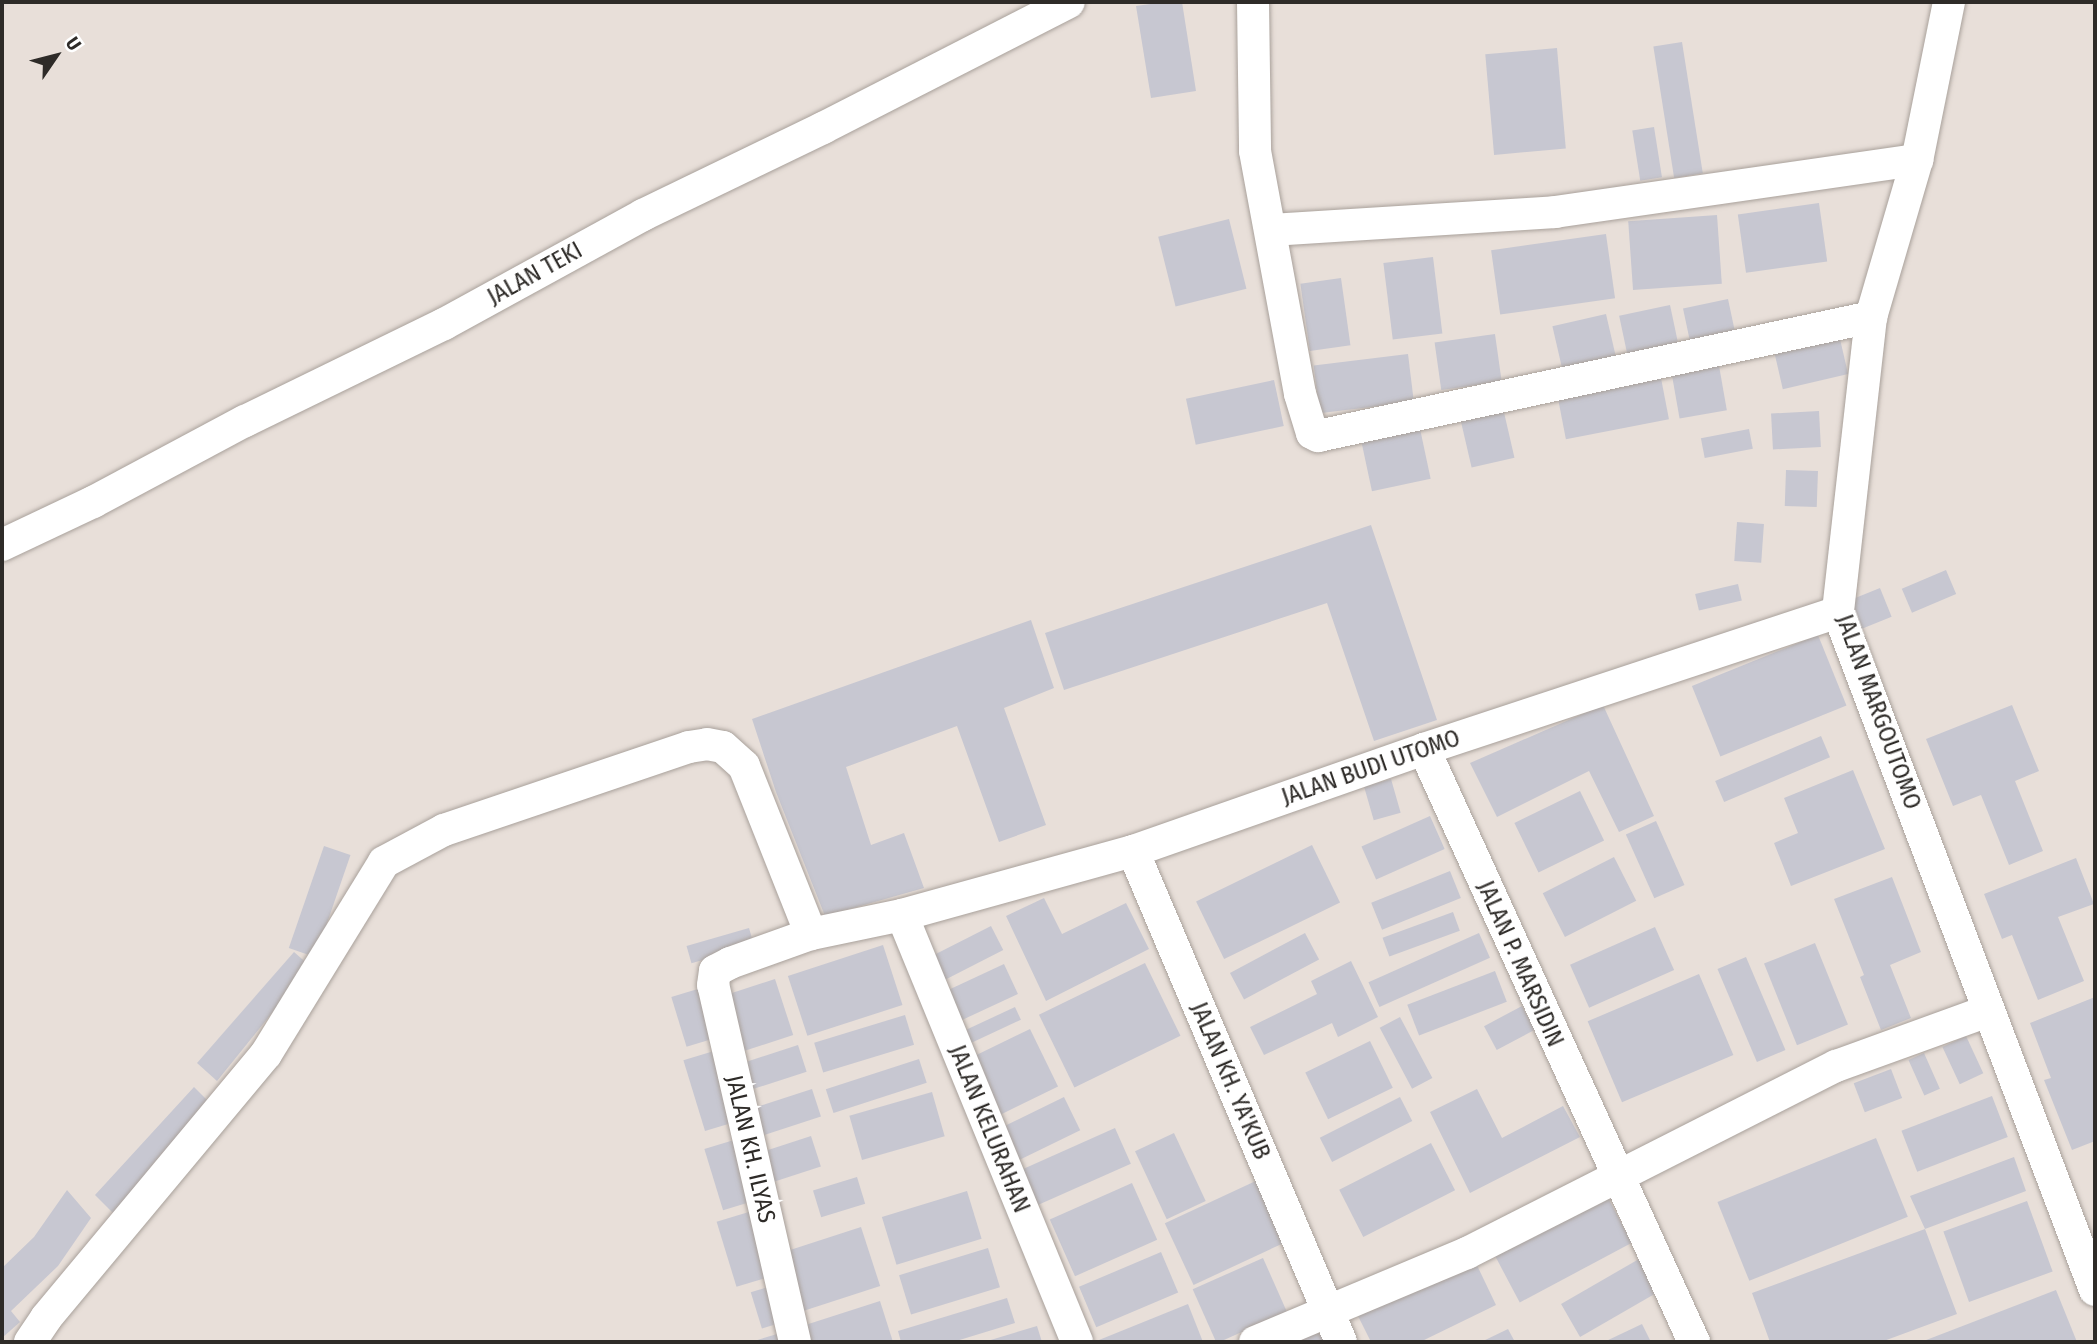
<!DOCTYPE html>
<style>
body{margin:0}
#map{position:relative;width:2097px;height:1344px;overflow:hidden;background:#e8dfd9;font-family:"Fira Sans Condensed",sans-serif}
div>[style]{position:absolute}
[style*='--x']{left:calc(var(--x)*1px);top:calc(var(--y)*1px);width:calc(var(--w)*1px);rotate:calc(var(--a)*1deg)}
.building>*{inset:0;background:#c7c7d1;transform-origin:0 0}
.roads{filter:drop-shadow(0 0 2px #a9a19b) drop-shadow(0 0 2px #a9a19b)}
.street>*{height:32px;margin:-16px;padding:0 16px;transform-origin:16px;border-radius:16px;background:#fff}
span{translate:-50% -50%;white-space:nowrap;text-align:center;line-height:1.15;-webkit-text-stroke:7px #fff;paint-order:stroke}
.street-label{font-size:24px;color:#2e2b28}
.frame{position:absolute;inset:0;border:4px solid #2e2b28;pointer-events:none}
.north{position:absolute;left:21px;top:21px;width:70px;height:70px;-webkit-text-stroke:5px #fff;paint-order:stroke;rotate:55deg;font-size:19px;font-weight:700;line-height:28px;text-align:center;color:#2e2b28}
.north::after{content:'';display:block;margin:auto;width:24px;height:32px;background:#2e2b28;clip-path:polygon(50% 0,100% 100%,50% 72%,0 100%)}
</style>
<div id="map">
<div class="building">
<i style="clip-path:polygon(1165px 2px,1182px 2px,1196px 91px,1151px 98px,1136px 6px)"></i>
<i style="left:1682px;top:42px;width:133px;height:29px;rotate:81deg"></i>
<i style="left:1557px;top:48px;width:101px;height:72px;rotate:85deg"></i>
<i style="left:1654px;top:127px;width:51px;height:22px;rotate:81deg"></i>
<i style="left:1819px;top:203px;width:59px;height:82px;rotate:82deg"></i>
<i style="left:1717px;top:215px;width:69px;height:89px;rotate:86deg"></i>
<i style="left:1229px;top:219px;width:72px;height:73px;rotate:76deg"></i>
<i style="left:1606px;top:234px;width:65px;height:116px;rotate:82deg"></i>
<i style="left:1433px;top:257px;width:77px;height:50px;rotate:83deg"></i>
<i style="left:1341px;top:278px;width:68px;height:41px;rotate:82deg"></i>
<i style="left:1728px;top:299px;width:34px;height:46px;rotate:78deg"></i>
<i style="left:1670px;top:305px;width:40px;height:52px;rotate:78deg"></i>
<i style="left:1606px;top:314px;width:45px;height:55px;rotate:77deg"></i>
<i style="left:1495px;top:334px;width:48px;height:61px;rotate:82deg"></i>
<i style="left:1840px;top:339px;width:36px;height:67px;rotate:77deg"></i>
<i style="left:1408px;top:354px;width:48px;height:95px;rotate:83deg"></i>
<i style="left:1718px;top:360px;width:51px;height:48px;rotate:80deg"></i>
<i style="left:1660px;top:373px;width:47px;height:105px;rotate:79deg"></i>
<i style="left:1274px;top:380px;width:47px;height:90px;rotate:78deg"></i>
<i style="left:1503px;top:408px;width:51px;height:44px;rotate:77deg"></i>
<i style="left:1819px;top:411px;width:36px;height:48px;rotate:87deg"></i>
<i style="left:1419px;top:424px;width:56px;height:60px;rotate:78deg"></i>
<i style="left:1749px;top:429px;width:20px;height:49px;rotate:79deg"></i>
<i style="left:1786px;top:470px;width:32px;height:36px;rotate:2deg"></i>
<i style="left:1737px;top:522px;width:27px;height:39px;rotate:4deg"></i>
<i style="clip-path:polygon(1371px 525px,1437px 720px,1374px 741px,1327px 603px,1064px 690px,1045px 633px)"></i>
<i style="left:1946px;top:570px;width:26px;height:48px;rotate:67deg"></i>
<i style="left:1738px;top:584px;width:17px;height:44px;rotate:77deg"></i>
<i style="left:1880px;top:588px;width:31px;height:36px;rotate:68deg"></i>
<i style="clip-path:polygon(1031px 620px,1054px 688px,1004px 708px,1046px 825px,999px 842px,957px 726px,846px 767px,871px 845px,904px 833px,924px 888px,825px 916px,776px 792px,752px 719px)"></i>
<i style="left:1818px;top:635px;width:76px;height:136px;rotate:68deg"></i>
<i style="clip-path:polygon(1603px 705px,1654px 816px,1619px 832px,1589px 771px,1497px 817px,1470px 763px)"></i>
<i style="clip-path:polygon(2012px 705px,2039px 771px,2015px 781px,2043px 851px,2009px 865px,1981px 795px,1953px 806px,1926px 739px)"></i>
<i style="left:1821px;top:736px;width:23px;height:115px;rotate:67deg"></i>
<i style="clip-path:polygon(1853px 770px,1885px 849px,1791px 886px,1774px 843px,1798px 833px,1784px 798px)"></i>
<i style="left:1391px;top:779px;width:35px;height:28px;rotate:74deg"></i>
<i style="left:1580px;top:791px;width:55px;height:73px;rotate:64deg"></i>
<i style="left:1430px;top:816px;width:36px;height:75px;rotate:66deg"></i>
<i style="left:1656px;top:821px;width:70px;height:33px;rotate:66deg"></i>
<i style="left:1312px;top:845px;width:64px;height:129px;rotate:64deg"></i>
<i style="left:324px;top:846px;width:28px;height:108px;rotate:19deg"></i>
<i style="left:1614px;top:857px;width:49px;height:80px;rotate:63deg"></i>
<i style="clip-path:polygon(2076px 858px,2094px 904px,2058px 917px,2084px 981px,2038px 1000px,2012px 935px,2002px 939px,1984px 894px)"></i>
<i style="left:1450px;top:871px;width:29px;height:85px;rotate:68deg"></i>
<i style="clip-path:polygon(1892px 877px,1921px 952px,1890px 965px,1911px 1018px,1881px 1030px,1860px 977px,1864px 975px,1834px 899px)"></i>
<i style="clip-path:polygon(1044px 898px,1062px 934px,1126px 903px,1149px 949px,1046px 1001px,1006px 916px)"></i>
<i style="left:1453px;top:912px;width:20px;height:75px;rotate:70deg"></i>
<i style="left:991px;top:926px;width:27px;height:68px;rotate:63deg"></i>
<i style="left:1655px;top:927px;width:47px;height:93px;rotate:66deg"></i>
<i style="left:749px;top:928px;width:18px;height:65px;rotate:74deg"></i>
<i style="left:1305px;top:933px;width:30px;height:85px;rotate:62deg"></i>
<i style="left:1479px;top:933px;width:27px;height:121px;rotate:66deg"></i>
<i style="left:1815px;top:943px;width:88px;height:55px;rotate:68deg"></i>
<i style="left:883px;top:945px;width:63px;height:100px;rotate:72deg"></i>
<i style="clip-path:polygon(294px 952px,310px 966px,217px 1081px,197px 1063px)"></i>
<i style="left:1746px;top:957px;width:101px;height:31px;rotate:67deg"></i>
<i style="clip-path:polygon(1351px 961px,1378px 1017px,1338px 1037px,1332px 1023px,1264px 1055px,1250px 1027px,1317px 994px,1311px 981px)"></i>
<i style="left:1145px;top:963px;width:81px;height:118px;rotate:64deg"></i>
<i style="left:1004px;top:964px;width:33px;height:68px;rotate:65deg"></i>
<i style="left:1495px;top:971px;width:33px;height:94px;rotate:69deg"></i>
<i style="left:1699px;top:974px;width:88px;height:121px;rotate:67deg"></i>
<i style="left:775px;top:979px;width:59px;height:55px;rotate:72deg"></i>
<i style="left:701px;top:988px;width:52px;height:31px;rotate:73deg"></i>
<i style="clip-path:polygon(2095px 997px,2095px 1141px,2072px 1150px,2044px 1080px,2051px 1078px,2030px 1023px)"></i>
<i style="left:1522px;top:1006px;width:27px;height:43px;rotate:62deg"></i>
<i style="left:1015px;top:1007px;width:14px;height:58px;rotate:65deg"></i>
<i style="left:905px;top:1015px;width:31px;height:95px;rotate:73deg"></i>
<i style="left:1400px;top:1017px;width:69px;height:23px;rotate:62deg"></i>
<i style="left:1030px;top:1029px;width:64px;height:67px;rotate:64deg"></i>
<i style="left:1966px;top:1036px;width:41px;height:26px;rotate:65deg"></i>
<i style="left:1370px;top:1041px;width:52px;height:72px;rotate:64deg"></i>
<i style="left:798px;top:1045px;width:28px;height:58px;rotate:72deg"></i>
<i style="left:714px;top:1051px;width:74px;height:32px;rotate:73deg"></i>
<i style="left:1924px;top:1053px;width:39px;height:17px;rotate:66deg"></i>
<i style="left:919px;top:1059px;width:25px;height:98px;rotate:72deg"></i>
<i style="left:1891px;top:1069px;width:31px;height:40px;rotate:69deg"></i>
<i style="clip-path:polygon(194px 1087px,210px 1103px,153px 1164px,157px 1167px,114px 1214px,95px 1195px)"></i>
<i style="left:812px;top:1089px;width:29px;height:62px;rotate:72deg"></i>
<i style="clip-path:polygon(1477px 1089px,1502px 1138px,1563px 1106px,1580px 1137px,1470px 1193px,1430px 1112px)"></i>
<i style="left:932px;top:1092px;width:46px;height:86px;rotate:74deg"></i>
<i style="left:1992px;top:1096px;width:44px;height:97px;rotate:69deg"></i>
<i style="left:1064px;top:1097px;width:37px;height:69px;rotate:64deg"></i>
<i style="left:1400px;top:1097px;width:27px;height:90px;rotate:63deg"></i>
<i style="left:1115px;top:1128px;width:39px;height:103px;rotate:66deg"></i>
<i style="left:1174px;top:1133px;width:75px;height:43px;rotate:65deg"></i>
<i style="left:811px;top:1136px;width:32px;height:55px;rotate:72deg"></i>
<i style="left:1876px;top:1138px;width:85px;height:171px;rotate:68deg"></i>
<i style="left:734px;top:1140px;width:64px;height:31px;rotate:73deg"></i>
<i style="left:1431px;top:1143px;width:53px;height:103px;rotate:63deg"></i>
<i style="clip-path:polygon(2014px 1157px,2026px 1191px,1925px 1229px,1957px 1314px,1881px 1342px,1770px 1342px,1752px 1293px,1925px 1229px,1910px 1196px)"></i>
<i style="left:857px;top:1177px;width:28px;height:46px;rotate:73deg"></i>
<i style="left:1260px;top:1179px;width:68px;height:105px;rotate:65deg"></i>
<i style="left:1132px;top:1183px;width:62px;height:90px;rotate:66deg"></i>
<i style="clip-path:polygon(67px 1190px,91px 1218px,58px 1266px,11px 1311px,20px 1322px,2px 1338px,2px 1268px,34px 1237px)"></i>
<i style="left:967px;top:1191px;width:50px;height:89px;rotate:73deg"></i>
<i style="left:1607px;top:1196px;width:53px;height:127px;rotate:62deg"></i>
<i style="left:2027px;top:1201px;width:75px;height:89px;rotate:70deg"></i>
<i style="left:752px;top:1211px;width:68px;height:37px;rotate:73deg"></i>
<i style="left:861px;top:1227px;width:62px;height:85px;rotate:72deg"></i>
<i style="left:988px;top:1248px;width:41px;height:93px;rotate:73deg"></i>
<i style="left:1161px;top:1252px;width:44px;height:89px;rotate:67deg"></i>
<i style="left:1263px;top:1258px;width:59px;height:77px;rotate:66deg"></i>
<i style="clip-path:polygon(1474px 1259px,1496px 1305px,1420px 1342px,1371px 1342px,1358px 1316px)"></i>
<i style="left:1639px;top:1259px;width:38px;height:90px;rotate:60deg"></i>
<i style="left:768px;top:1287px;width:38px;height:18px;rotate:73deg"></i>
<i style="clip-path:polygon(2056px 1290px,2077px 1342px,1921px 1342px)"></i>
<i style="clip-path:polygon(1007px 1298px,1015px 1323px,953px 1342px,901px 1342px,898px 1331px)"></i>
<i style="clip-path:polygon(880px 1301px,893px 1342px,801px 1342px,796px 1328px)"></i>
<i style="clip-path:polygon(1188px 1304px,1203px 1342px,1094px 1342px)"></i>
<i style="clip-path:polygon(1642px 1324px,1651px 1342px,1604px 1342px)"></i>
<i style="clip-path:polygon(1326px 1325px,1333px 1342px,1284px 1342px)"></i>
<i style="clip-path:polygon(1037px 1326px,1042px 1342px,984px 1342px)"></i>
<i style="clip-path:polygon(1508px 1329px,1515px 1342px,1481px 1342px)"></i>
<i style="clip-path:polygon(777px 1334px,780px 1342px,751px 1342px)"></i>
</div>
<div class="roads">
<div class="street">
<i style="--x:1253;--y:2;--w:149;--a:89.2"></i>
<i style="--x:1255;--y:151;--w:247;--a:79.5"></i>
<i style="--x:1300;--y:394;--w:41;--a:72.9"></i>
<i style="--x:1312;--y:433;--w:7;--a:27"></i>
<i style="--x:1318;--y:436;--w:566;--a:-12.14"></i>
<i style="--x:1949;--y:2;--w:161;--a:101.4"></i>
<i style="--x:1917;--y:160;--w:164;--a:106.3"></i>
<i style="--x:1871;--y:317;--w:297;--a:96.4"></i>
<i style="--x:1838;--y:612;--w:725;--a:69.24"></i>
<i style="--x:1271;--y:230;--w:285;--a:-3.6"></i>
<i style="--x:1555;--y:212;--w:366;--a:-8.2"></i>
<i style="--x:2;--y:545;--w:101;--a:-25.3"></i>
<i style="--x:93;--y:502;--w:172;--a:-28.1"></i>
<i style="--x:245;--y:421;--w:221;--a:-26"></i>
<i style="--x:444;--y:324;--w:227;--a:-28.7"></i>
<i style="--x:643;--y:215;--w:200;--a:-25.8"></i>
<i style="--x:823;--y:128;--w:276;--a:-27.1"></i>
<i style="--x:1424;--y:749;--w:652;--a:65.52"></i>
<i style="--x:1133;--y:851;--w:533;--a:67.04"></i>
<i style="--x:902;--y:915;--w:461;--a:67.7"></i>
<i style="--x:30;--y:1342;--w:29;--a:-56"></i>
<i style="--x:46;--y:1318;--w:344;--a:-50.2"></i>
<i style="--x:266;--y:1054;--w:225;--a:-58.4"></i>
<i style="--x:384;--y:862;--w:68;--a:-28.1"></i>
<i style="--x:444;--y:830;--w:259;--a:-18.7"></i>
<i style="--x:689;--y:747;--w:18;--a:-9"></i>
<i style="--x:707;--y:744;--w:16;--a:11"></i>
<i style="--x:723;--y:747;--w:28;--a:42"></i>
<i style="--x:744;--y:766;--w:181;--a:68.3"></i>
<i style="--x:795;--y:1342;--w:366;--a:-102.9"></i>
<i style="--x:713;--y:985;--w:14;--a:-82"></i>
<i style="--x:715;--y:971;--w:17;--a:-28"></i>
<i style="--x:730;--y:963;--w:86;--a:-19.7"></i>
<i style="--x:811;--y:934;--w:93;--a:-11.8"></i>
<i style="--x:902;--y:915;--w:240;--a:-15.5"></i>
<i style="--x:1133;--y:851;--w:308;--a:-19.3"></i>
<i style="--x:1424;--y:749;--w:436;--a:-18.3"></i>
<i style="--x:1255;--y:1342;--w:230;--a:-22.8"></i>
<i style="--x:1467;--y:1253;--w:414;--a:-26.9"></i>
<i style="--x:1836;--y:1066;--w:162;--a:-19.9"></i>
</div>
</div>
<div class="street-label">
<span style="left:535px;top:274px;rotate:-29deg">JALAN TEKI</span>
<span style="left:1878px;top:712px;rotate:70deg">JALAN MARGOUTOMO</span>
<span style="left:1371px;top:768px;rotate:-19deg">JALAN BUDI UTOMO</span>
<span style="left:1520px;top:964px;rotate:66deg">JALAN P. MARSIDIN</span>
<span style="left:1230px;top:1081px;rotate:67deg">JALAN KH. YA'KUB</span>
<span style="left:989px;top:1129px;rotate:68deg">JALAN KELURAHAN</span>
<span style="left:750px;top:1149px;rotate:77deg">JALAN KH. ILYAS</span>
</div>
<div class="frame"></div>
<div class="north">U</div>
</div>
